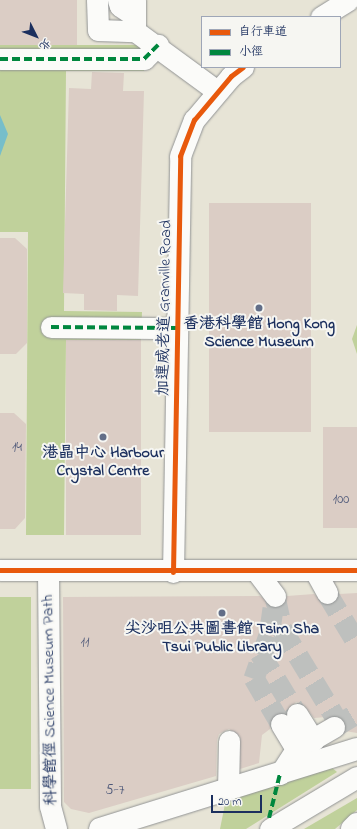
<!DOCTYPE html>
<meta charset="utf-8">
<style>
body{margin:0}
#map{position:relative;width:357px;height:829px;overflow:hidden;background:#e7e4d6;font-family:"Indie Flower","LXGW WenKai TC",sans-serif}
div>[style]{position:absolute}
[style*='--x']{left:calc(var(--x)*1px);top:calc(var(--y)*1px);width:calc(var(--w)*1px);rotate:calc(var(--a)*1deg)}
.green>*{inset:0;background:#c0d19b;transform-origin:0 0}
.water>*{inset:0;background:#76beca}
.building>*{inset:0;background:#dbcdc5;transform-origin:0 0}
.minor-tunnel>*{height:21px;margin-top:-10.5px;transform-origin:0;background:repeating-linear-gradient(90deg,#bec0be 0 21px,transparent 0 31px)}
.roads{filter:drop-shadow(0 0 1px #919394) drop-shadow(0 0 1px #919394)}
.minor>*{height:21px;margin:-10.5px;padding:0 10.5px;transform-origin:10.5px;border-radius:10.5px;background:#fbfbf9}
.major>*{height:22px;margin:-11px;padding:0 11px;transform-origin:11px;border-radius:11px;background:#fbfbf9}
.quiet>*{height:4px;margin-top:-2px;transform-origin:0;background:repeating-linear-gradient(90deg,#00873e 0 8px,transparent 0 12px)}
.cycleway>*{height:5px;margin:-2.5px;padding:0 2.5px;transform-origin:2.5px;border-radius:2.5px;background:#e8590c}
.dots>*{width:11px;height:11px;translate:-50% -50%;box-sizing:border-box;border:2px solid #f6f6f2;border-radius:50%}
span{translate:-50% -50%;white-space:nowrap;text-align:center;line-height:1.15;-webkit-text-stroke:4px #f6f6f2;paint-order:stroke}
.number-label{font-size:14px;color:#4c5778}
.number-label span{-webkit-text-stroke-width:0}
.street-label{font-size:16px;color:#1b2f5e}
.poi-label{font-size:16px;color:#1b2f5e;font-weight:700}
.legend{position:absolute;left:201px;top:16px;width:140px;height:52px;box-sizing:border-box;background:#f6f6f2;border:1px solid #9ea6b7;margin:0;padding:5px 7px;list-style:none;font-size:12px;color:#1b2f5e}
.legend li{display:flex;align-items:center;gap:8px;height:20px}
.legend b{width:20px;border:1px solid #9ea6b7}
.north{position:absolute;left:16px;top:16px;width:40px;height:40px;-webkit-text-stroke:3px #f6f6f2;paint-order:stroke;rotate:132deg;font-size:11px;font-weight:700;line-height:16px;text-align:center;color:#1b2f5e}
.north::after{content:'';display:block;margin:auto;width:14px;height:18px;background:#1b2f5e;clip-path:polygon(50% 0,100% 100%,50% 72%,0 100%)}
.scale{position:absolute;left:211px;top:795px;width:51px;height:18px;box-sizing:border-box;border:2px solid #1b2f5e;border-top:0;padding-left:5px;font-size:12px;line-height:14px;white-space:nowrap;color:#1b2f5e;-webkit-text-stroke:3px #f6f6f2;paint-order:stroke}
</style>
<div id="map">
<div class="green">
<i style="clip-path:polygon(0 45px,144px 45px,144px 71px,66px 71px,64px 311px,142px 312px,141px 340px,66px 340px,64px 535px,26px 535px,28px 232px,0 232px)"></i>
<i style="clip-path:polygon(357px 325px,357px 354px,352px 339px)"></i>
<i style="left:0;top:597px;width:31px;height:192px"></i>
<i style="clip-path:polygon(331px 767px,337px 772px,246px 829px,220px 829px,225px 804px,231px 798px)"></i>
<i style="clip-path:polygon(357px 798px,357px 810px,335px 829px,304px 829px)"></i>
</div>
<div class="water">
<i style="clip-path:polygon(0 115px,8px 134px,0 156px)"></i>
</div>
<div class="building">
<i style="left:0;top:0;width:77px;height:45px"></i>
<i style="clip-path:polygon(92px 72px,124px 73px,123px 91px,144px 91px,138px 296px,117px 295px,117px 311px,84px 310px,84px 294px,63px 293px,69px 88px,91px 89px)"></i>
<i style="left:209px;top:203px;width:102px;height:229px"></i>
<i style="clip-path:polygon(0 238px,15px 238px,27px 249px,27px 343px,16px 354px,0 354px)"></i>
<i style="left:66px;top:340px;width:75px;height:195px"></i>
<i style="clip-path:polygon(0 413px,14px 413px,26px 424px,25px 518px,15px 529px,0 529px)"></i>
<i style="left:323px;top:427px;width:34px;height:101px"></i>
<i style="clip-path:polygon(357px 593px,357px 733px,345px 731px,345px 721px,340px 716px,314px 718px,303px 704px,296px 702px,285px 713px,271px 718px,270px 729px,262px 735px,259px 763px,240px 769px,240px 736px,229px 729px,219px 734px,217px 740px,216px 776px,89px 813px,71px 809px,64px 802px,63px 597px,260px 596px,276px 608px,282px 605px,287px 596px,314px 594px,327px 605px,333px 603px,339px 594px)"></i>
</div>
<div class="minor-tunnel">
<i style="--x:327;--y:593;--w:58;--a:59"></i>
<i style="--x:275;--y:596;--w:34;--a:78"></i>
<i style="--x:282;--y:629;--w:110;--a:58.8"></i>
<i style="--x:273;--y:608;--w:27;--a:98"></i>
<i style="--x:269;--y:635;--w:46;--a:109.2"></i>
<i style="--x:254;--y:678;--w:53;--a:59.6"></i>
<i style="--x:260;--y:653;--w:71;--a:58.8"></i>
<i style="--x:334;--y:727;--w:27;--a:-31"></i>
</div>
<div class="roads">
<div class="minor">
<i style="--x:97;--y:0;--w:30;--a:88"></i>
<i style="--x:98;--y:30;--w:37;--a:2"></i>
<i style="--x:135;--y:31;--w:102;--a:36.2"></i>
<i style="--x:118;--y:0;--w:6;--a:72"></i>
<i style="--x:120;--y:6;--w:18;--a:34"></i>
<i style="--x:135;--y:0;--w:31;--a:90"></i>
<i style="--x:321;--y:17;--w:32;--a:-32"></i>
<i style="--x:0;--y:59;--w:144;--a:0"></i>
<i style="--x:144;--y:59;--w:20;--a:-45"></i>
<i style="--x:51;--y:327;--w:126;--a:0.5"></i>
<i style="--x:0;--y:570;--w:357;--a:0"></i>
<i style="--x:48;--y:571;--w:235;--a:89.5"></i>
<i style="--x:50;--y:806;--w:24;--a:75"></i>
<i style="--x:315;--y:571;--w:25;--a:61"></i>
<i style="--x:173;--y:572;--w:416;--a:-89"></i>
<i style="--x:180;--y:156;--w:39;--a:-69"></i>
<i style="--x:194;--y:120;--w:57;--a:-49.9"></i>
<i style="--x:231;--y:76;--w:15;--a:-37"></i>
<i style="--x:257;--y:572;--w:30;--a:53"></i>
<i style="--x:297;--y:714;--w:31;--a:58"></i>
<i style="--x:281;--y:724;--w:29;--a:59"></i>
<i style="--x:280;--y:774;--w:30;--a:-57"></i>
<i style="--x:296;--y:749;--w:44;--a:-30.1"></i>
<i style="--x:228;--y:790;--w:49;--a:-88.8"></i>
<i style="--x:270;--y:829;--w:101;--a:-30.9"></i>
</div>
<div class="major">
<i style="--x:100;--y:829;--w:269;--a:-17.3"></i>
<i style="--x:352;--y:829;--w:7;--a:-45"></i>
</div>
</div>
<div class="quiet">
<i style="--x:0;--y:59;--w:144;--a:0"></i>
<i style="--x:144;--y:59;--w:20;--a:-45"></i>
<i style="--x:51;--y:327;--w:126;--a:0.5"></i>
<i style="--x:269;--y:818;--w:45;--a:-76"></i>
</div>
<div class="cycleway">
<i style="--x:0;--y:570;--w:357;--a:0"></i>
<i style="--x:173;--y:572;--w:416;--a:-89"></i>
<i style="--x:180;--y:156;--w:39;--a:-69"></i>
<i style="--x:194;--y:120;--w:57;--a:-49.9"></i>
<i style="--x:231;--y:76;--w:15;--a:-37"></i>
</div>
<div class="dots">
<i style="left:259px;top:308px;background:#626e88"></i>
<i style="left:103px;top:437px;background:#626e88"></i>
<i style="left:222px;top:613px;background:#626e88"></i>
</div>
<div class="number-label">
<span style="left:17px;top:448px">14</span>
<span style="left:341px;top:500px">100</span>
<span style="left:85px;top:643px">11</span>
<span style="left:115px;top:791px">5-7</span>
</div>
<div class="street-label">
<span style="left:165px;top:308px;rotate:-89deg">加連威老道 Granville Road</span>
<span style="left:50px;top:700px;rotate:-91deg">科學館徑 Science Museum Path</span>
</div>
<div class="poi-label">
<span style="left:259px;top:333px">香港科學館 Hong Kong<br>Science Museum</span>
<span style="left:103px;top:462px">港晶中心 Harbour<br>Crystal Centre</span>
<span style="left:222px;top:638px">尖沙咀公共圖書館 Tsim Sha<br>Tsui Public Library</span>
</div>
<ul class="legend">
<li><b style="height:5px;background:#e8590c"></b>自行車道</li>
<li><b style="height:5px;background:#00873e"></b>小徑</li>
</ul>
<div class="north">北</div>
<div class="scale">20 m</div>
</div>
